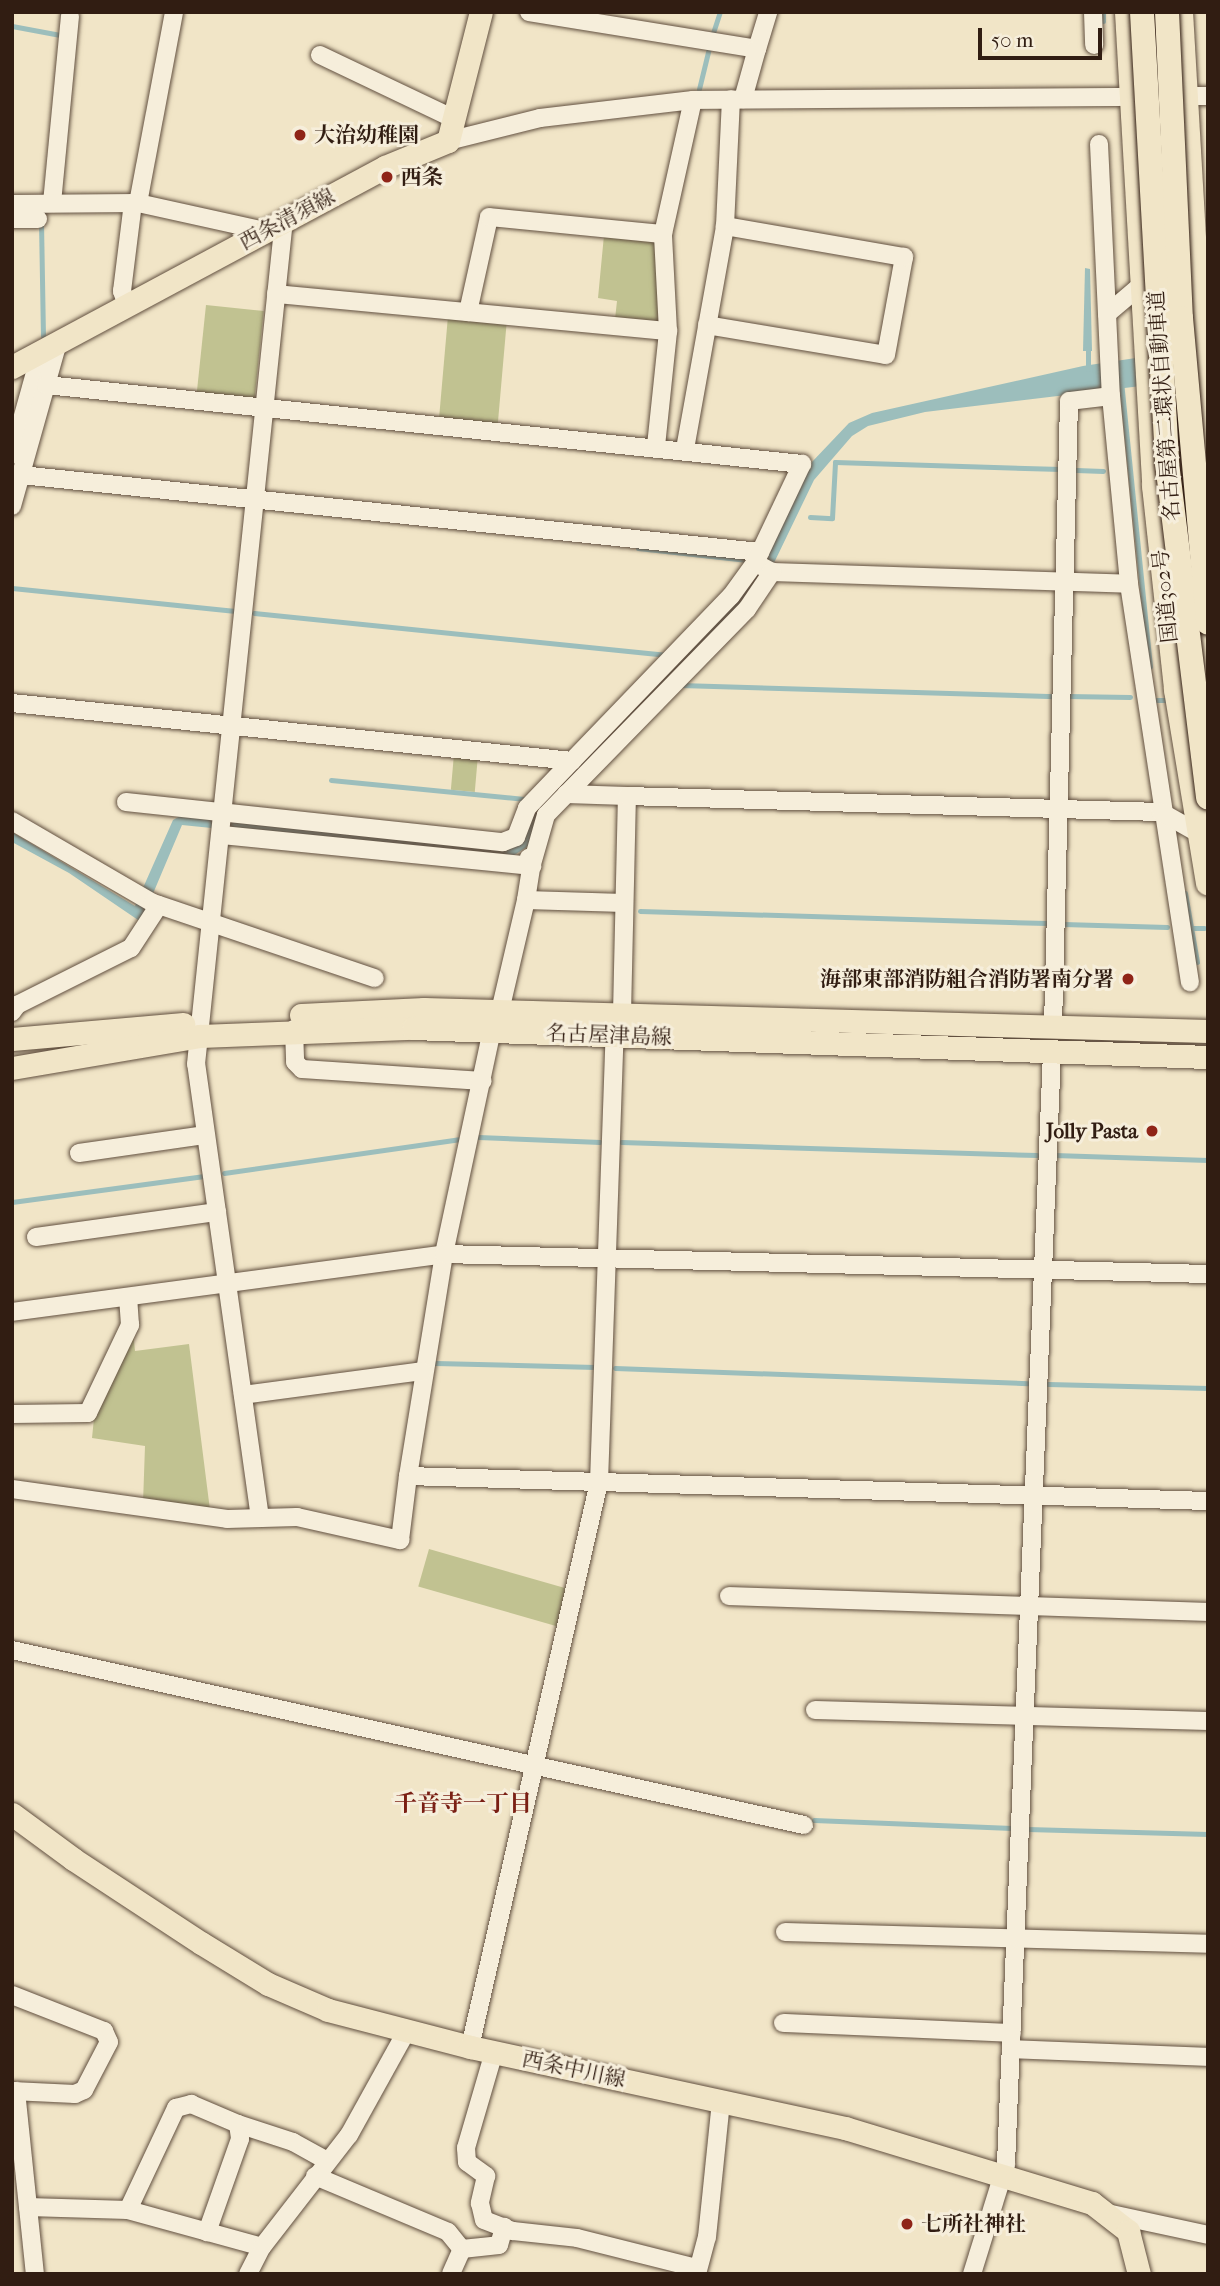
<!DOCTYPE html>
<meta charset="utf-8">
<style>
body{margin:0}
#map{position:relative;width:1220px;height:2286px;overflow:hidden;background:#f1e5c7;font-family:"IM FELL French Canon","Noto Serif JP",serif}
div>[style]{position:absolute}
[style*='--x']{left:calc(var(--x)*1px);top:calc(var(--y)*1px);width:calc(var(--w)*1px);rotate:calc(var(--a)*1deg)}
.green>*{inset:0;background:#c1c291;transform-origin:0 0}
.water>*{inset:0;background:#9cbebc}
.stream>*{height:5px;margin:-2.5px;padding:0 2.5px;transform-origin:2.5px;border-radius:2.5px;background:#9cbebc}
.roads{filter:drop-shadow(0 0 2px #614f3f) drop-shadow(0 0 2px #614f3f)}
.minor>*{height:18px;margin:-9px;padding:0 9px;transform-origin:9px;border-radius:9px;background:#f6eedb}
.major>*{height:23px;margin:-11.5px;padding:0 11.5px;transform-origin:11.5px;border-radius:11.5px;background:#f1e5c7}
.highway>*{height:24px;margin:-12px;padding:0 12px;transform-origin:12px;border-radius:12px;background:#f1e5c7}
.bridges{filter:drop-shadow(0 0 2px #311d12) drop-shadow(0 0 2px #311d12)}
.highway-bridge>*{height:24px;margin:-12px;padding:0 12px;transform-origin:12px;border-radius:12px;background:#f1e5c7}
.dots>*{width:19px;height:19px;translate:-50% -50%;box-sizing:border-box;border:4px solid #f6eedb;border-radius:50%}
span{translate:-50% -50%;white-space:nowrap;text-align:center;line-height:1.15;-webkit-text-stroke:6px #f6eedb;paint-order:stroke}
.poi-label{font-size:21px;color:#311d12;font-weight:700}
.left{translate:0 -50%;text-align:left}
.right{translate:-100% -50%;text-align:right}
.street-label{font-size:21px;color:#311d12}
.neighbourhood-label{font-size:23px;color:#7a1f14;font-weight:700}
.frame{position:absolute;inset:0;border:14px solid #311d12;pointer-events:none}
.scale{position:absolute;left:978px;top:28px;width:124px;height:32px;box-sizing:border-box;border:4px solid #311d12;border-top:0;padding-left:9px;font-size:21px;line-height:24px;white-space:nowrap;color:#311d12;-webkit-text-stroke:5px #f6eedb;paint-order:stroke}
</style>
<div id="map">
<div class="green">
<i style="clip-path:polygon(604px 235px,659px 241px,660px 324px,615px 319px,617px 301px,598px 298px)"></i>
<i style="left:206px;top:305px;width:58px;height:88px;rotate:6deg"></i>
<i style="left:448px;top:316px;width:59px;height:104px;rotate:5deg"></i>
<i style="left:454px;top:754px;width:24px;height:36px;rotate:5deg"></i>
<i style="clip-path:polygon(133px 1331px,135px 1351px,189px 1344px,210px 1510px,143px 1503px,145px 1446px,92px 1438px,94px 1418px)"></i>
<i style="left:429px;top:1549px;width:145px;height:39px;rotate:16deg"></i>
</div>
<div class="water">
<i style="clip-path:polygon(1085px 268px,1090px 269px,1092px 351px,1083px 351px)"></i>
<i style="clip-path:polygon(1208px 347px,1208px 378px,925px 412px,868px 426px,852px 436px,814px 480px,773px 565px,743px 608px,531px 844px,510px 858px,182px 825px,141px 922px,69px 873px,12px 842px,12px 832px,135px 906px,173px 820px,182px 815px,502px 848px,756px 572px,811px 463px,849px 423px,872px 413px,1083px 366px)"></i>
</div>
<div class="stream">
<i style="--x:62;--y:12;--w:1;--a:90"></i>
<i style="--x:1103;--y:12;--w:9;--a:90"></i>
<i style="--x:1208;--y:12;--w:4;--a:90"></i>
<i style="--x:12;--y:26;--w:49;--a:10.6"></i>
<i style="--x:712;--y:36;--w:25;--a:-72"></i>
<i style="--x:699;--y:89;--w:42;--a:-76.3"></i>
<i style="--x:41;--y:222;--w:114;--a:89"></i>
<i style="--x:1088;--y:347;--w:22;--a:90"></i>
<i style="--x:1121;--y:381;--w:287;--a:84.2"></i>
<i style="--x:1076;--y:470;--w:27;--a:2"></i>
<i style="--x:810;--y:517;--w:22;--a:3"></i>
<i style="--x:832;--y:518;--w:56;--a:-86.9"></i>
<i style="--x:835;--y:462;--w:226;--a:1.8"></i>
<i style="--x:638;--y:548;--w:110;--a:6.3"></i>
<i style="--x:12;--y:588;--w:222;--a:5.9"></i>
<i style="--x:254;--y:613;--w:413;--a:5.8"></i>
<i style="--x:680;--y:685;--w:376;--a:1.7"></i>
<i style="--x:1067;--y:696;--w:63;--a:0.9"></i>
<i style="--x:1155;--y:700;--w:15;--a:0"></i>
<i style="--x:331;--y:780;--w:196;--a:5.6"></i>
<i style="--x:1185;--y:893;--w:70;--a:80.1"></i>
<i style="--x:640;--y:911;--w:407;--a:1.7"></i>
<i style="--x:1063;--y:924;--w:104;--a:1.7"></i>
<i style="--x:1191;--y:928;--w:13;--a:0"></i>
<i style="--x:478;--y:1137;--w:122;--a:2.3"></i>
<i style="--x:621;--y:1142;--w:416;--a:1.8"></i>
<i style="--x:1054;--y:1155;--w:154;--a:1.9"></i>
<i style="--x:224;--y:1173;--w:239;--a:-8.2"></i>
<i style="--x:12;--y:1202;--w:194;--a:-7.7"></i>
<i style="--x:435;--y:1363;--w:160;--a:1.4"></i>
<i style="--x:615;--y:1368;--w:413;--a:2.1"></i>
<i style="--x:1048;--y:1384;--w:160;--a:1.4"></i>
<i style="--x:814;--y:1820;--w:198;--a:2.3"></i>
<i style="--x:1027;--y:1829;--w:181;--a:1.6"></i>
</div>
<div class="roads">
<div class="minor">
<i style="--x:529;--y:12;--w:231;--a:9.2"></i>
<i style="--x:757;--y:49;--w:39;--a:-73"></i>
<i style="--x:1093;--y:12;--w:33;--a:88"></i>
<i style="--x:320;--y:55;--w:148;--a:25.5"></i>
<i style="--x:1176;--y:96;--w:32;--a:0"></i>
<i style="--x:743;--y:99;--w:52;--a:-74.4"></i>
<i style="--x:448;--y:141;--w:95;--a:-14"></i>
<i style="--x:540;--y:118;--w:154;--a:-6.7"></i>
<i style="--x:693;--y:100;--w:448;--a:-0.4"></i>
<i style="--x:1099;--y:144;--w:252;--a:87.3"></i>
<i style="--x:1111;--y:396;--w:189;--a:84.5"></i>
<i style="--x:1129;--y:584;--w:403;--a:81.3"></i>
<i style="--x:52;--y:203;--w:188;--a:-84.5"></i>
<i style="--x:138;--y:203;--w:194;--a:-79.3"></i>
<i style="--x:12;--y:204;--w:126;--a:-0.5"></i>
<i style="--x:138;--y:203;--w:130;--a:12.4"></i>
<i style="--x:12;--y:219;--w:26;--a:0"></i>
<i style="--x:276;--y:294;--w:394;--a:5.4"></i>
<i style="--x:127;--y:305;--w:15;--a:-110"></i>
<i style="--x:122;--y:291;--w:89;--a:-82.9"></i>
<i style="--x:468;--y:312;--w:97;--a:-77.5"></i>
<i style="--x:489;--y:217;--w:175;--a:5.6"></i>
<i style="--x:1107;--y:314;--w:43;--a:-40.3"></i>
<i style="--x:707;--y:325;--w:181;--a:9.5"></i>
<i style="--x:886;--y:355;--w:100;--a:-79.6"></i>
<i style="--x:904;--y:257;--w:182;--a:-170.2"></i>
<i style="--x:656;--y:446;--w:116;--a:-84"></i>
<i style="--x:668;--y:331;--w:97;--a:-93"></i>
<i style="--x:663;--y:234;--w:137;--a:-77.4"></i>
<i style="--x:685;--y:449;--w:227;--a:-79.8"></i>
<i style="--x:725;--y:226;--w:127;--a:-87.3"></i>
<i style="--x:12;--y:455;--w:108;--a:-74.4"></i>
<i style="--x:21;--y:475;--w:743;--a:5.95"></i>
<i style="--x:12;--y:506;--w:170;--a:-74.3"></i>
<i style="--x:763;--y:567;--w:10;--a:29"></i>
<i style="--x:772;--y:572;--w:357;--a:1.9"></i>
<i style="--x:12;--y:703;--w:563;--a:5.91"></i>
<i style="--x:572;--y:761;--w:229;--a:-46.1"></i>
<i style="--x:731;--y:596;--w:41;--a:-54"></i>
<i style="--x:755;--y:563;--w:110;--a:-64.6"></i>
<i style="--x:802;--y:464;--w:760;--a:-174.03"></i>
<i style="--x:566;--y:794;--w:61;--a:1.9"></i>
<i style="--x:126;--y:802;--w:379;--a:6.1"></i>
<i style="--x:503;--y:842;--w:14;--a:-21"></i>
<i style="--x:516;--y:837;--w:31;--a:-69"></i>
<i style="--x:527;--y:808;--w:65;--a:-46.2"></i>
<i style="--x:12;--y:821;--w:163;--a:30.2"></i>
<i style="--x:153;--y:903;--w:234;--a:18.7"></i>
<i style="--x:222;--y:835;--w:312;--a:5.7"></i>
<i style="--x:532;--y:864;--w:51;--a:-74.1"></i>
<i style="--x:546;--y:815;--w:288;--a:-45.7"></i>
<i style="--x:747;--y:609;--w:45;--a:-56"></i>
<i style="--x:526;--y:900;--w:98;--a:1.8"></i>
<i style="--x:500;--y:1011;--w:114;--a:-76.8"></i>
<i style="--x:526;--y:900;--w:36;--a:-81"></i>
<i style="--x:532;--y:864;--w:7;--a:-117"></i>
<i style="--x:12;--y:1012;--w:9;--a:-54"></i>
<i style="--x:17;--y:1005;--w:127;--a:-26.6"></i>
<i style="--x:131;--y:948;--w:51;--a:-56.9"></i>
<i style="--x:1053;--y:1026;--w:625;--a:-88.53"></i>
<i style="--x:1069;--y:401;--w:42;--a:-6.8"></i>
<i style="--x:294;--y:1029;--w:33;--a:88"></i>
<i style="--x:295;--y:1062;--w:10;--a:45"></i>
<i style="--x:302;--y:1069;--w:181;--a:3.8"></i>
<i style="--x:492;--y:1030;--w:229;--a:102.1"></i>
<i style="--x:444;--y:1254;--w:225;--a:99.2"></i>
<i style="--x:408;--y:1476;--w:800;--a:1.79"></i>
<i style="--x:79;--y:1153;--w:128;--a:-8.1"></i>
<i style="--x:36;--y:1237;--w:183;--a:-7.9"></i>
<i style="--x:12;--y:1312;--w:436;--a:-7.6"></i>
<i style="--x:444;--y:1254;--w:764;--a:1.5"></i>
<i style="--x:243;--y:1395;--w:181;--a:-7.6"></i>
<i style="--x:12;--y:1414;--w:76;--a:-0.8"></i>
<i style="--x:88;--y:1413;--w:98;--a:-64.5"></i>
<i style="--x:130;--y:1325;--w:27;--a:-94"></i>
<i style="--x:12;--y:1489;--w:217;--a:7.9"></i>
<i style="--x:227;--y:1519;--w:70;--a:-1.6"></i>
<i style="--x:297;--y:1517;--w:106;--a:12.6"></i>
<i style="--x:400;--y:1540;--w:64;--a:-82.9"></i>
<i style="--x:260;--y:1518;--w:458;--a:-98"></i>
<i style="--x:196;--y:1064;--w:849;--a:-84.05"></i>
<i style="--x:729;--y:1596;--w:479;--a:1.9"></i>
<i style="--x:12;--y:1650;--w:811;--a:12.46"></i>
<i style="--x:815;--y:1710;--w:393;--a:1.6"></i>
<i style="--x:785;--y:1932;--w:423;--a:1.6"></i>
<i style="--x:12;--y:1995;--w:99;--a:21.4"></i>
<i style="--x:104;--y:2031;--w:12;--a:66"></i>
<i style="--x:109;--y:2042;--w:54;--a:117.5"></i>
<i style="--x:84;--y:2090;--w:10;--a:156"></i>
<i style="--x:75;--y:2094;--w:63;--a:-177.3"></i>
<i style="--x:783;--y:2023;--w:229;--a:2.5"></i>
<i style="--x:470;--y:2047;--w:580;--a:-77.14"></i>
<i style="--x:599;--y:1482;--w:447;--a:-88"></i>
<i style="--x:615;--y:1035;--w:22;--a:-72"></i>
<i style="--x:622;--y:1014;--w:218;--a:-88.7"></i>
<i style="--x:627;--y:796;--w:534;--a:1.72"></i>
<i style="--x:1161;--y:812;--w:43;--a:29.6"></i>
<i style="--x:1011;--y:2049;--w:197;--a:2.3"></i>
<i style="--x:494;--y:2052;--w:100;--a:106.3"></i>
<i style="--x:466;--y:2148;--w:14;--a:86"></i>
<i style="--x:467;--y:2162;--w:24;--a:36"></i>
<i style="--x:486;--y:2176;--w:28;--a:103"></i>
<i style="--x:480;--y:2203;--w:17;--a:77"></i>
<i style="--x:484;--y:2220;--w:31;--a:21"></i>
<i style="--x:513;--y:2231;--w:64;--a:6.2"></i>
<i style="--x:577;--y:2238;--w:123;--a:14.1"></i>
<i style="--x:16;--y:2091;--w:184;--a:84.1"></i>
<i style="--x:238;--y:2124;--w:58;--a:18.1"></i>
<i style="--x:293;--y:2142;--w:39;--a:29"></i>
<i style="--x:315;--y:2176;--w:144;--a:22.8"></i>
<i style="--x:448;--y:2232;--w:22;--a:51"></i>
<i style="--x:462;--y:2249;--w:27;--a:114"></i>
<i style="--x:28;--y:2207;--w:100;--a:1.7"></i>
<i style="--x:128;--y:2210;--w:139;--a:15.4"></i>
<i style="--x:128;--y:2210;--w:113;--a:-64.8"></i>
<i style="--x:176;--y:2108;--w:16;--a:-15"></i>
<i style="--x:191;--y:2104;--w:51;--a:23.1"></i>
<i style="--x:238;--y:2124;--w:15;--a:82"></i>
<i style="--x:240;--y:2139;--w:99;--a:109.5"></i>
<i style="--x:1111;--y:2214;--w:99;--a:12.2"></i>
<i style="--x:462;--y:2249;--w:37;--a:-6"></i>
<i style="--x:499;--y:2245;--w:19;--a:-74"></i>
<i style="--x:248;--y:2274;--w:30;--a:-63"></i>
<i style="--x:262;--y:2247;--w:142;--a:-52.2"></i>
<i style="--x:349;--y:2135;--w:118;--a:-61"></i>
<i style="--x:697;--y:2274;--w:38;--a:-75"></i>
<i style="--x:707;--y:2237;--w:137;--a:-84.1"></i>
<i style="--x:972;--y:2274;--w:115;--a:-72.8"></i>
<i style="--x:1006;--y:2164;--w:1114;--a:-87.63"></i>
</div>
<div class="major">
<i style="--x:12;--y:367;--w:423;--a:-28.2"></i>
<i style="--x:385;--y:167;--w:68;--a:-22.4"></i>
<i style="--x:448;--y:141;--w:133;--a:-75.7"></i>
<i style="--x:301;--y:1015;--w:123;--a:-2.8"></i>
<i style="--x:424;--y:1009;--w:784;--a:1.61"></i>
<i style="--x:12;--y:1039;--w:172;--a:-5"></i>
<i style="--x:12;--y:1068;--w:191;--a:-9.7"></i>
<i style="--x:200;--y:1036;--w:213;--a:-2.2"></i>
<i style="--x:413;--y:1028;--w:796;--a:2.09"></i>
<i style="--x:12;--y:1814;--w:76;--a:36.4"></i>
<i style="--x:73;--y:1859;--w:153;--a:33.3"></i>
<i style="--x:201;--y:1943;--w:79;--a:31.5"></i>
<i style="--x:268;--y:1984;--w:65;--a:23.4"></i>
<i style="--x:328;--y:2010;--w:147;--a:14.6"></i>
<i style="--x:470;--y:2047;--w:384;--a:12.2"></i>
<i style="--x:845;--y:2128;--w:258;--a:16.9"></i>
<i style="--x:1092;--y:2203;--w:46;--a:37.9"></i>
<i style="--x:1128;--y:2231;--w:44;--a:75.7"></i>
</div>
<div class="highway">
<i style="--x:1127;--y:12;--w:475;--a:86.7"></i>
<i style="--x:1154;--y:486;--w:205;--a:83.8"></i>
<i style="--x:1176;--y:690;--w:196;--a:80.6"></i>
<i style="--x:1181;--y:12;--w:467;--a:86.7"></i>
</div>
</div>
<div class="bridges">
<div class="highway-bridge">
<i style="--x:1142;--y:12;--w:452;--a:86.8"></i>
<i style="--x:1167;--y:463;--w:337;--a:83"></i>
<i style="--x:1167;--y:12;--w:306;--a:87.4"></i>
<i style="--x:1181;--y:318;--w:306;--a:84.9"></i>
</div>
</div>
<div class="dots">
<i style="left:300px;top:135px;background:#8f2418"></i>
<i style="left:387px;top:177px;background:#8f2418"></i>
<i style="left:1128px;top:979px;background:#8f2418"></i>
<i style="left:1152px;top:1131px;background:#8f2418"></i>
<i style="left:907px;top:2224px;background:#8f2418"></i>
</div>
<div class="poi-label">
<span class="left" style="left:314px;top:135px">大治幼稚園</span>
<span class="left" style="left:401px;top:177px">西条</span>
<span class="right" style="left:1114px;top:979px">海部東部消防組合消防署南分署</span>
<span class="right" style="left:1138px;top:1131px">Jolly Pasta</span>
<span class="left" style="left:921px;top:2224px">七所社神社</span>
</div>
<div class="street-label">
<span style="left:287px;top:219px;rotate:-28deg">西条清須線</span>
<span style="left:1164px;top:406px;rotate:-94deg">名古屋第二環状自動車道</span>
<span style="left:1165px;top:596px;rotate:-96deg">国道302号</span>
<span style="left:609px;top:1035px;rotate:2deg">名古屋津島線</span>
<span style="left:574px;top:2069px;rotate:12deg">西条中川線</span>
</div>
<div class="neighbourhood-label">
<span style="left:463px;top:1804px">千音寺一丁目</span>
</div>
<div class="frame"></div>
<div class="scale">50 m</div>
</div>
